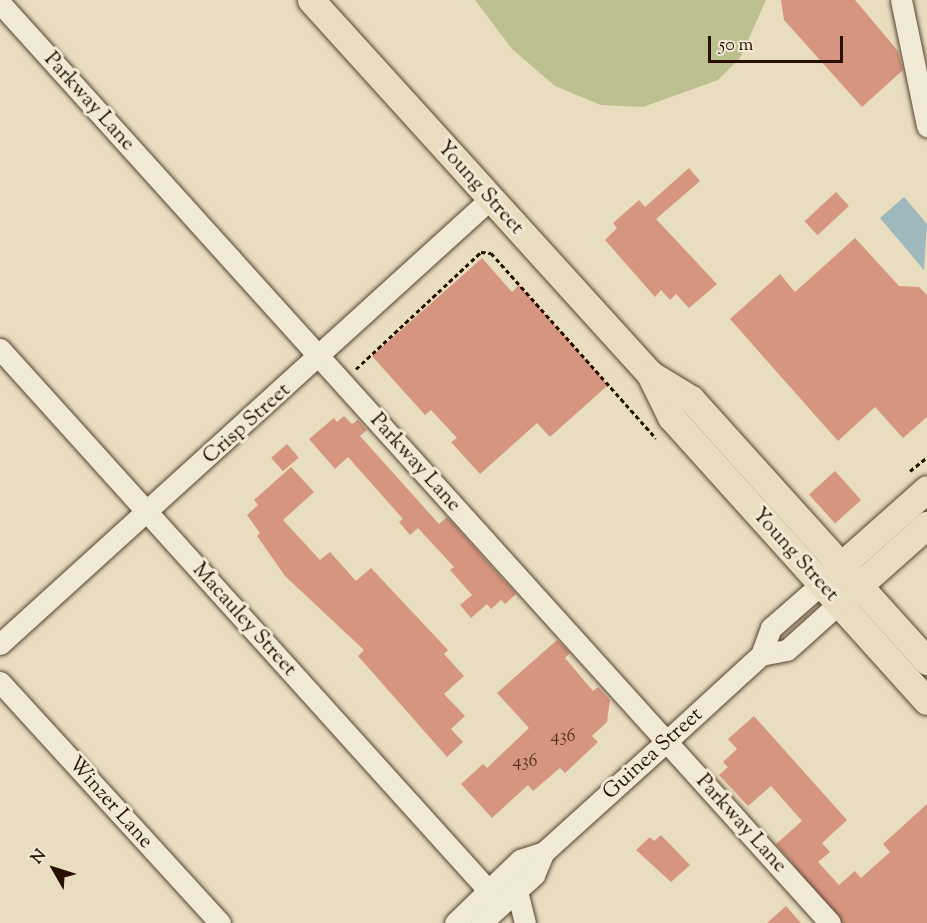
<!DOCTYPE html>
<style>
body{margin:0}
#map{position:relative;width:927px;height:923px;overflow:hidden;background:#e8ddbf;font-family:"Sorts Mill Goudy",serif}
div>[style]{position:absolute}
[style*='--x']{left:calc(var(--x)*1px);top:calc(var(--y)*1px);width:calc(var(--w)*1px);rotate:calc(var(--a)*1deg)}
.green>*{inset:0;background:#bcbf8e}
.water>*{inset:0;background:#9eb8be}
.building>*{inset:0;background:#d6957f;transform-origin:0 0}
.path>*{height:3px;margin-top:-1.5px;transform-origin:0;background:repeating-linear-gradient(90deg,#280f00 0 4.5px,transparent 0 7.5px)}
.roads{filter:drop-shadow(0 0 2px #584230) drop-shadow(0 0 2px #584230)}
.minor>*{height:21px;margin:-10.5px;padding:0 10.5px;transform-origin:10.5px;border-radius:10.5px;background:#f0e9d5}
.major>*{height:27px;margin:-13.5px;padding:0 13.5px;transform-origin:13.5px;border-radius:13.5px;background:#e8ddbf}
span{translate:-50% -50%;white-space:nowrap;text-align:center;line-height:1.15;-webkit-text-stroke:6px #f0e9d5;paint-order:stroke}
.number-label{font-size:18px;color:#543020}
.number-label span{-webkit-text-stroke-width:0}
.street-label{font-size:21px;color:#280f00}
.north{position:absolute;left:24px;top:839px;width:60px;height:60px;-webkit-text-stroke:4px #f0e9d5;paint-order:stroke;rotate:309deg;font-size:16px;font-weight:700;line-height:24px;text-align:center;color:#280f00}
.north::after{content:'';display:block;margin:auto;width:21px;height:27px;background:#280f00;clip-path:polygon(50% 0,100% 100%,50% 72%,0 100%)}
.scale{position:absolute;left:708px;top:36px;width:135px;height:27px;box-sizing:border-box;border:3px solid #280f00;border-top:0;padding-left:8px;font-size:18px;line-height:21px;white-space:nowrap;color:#280f00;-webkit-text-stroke:4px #f0e9d5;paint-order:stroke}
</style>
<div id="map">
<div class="green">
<i style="clip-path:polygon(475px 0,766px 0,740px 58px,718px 80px,643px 107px,601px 105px,555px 86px,512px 49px)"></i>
</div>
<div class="water">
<i style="clip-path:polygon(904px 197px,927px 224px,924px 270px,880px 218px)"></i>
</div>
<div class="building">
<i style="clip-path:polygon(781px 0,855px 0,898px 51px,903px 70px,862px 107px,784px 20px)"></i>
<i style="clip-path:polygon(689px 168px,700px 181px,656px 219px,717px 284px,689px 308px,676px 294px,670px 300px,661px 290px,655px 297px,605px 240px,617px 228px,613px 223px,639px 200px,645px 207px)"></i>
<i style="left:836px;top:192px;width:19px;height:43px;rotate:47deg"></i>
<i style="clip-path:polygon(855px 238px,899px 286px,919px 287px,927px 295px,927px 417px,903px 438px,875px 407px,838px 441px,730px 319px,780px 274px,795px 292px)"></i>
<i style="clip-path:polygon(482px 258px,512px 292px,519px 285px,608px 385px,550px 437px,537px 423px,480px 474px,451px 442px,457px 438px,431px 410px,425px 415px,372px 356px)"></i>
<i style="clip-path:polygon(344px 416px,352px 424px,358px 420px,367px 430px,360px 436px,439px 524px,447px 517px,516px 594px,505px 604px,501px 600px,491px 609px,487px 604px,471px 618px,460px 605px,472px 595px,450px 570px,454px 567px,418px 528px,410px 535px,399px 522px,403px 519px,348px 457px,335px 469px,309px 439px,334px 418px,337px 422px)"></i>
<i style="left:287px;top:444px;width:18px;height:21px;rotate:49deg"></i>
<i style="clip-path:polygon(291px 467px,314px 492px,283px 520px,320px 560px,330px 552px,356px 581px,371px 568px,448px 650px,444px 654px,464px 676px,444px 694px,465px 716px,451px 729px,463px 742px,447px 757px,358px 656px,364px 650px,285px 576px,257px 536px,260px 533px,247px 515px,258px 505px,254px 500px)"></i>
<i style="left:835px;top:471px;width:39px;height:35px;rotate:48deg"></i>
<i style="clip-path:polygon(557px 640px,570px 653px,565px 658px,593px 691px,598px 687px,610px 700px,607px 722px,592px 736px,598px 742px,565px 773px,560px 768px,533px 791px,528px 785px,492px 818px,461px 784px,483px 764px,487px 768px,529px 728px,497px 693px)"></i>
<i style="clip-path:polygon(754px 716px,847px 820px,822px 843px,830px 852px,818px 862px,839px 885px,855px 871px,861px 878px,890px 852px,883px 844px,927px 804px,927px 923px,842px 923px,776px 844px,802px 821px,771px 786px,748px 806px,719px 775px,728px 767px,723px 762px,737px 749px,728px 739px)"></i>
<i style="clip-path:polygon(661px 835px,690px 865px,671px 882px,636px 850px,650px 837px,654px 841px)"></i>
<i style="clip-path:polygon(786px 906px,801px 923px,767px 923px)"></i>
</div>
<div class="path">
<i style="--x:356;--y:369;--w:171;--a:-43.1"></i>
<i style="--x:481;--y:252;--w:10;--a:6"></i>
<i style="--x:491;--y:253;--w:248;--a:48.3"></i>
<i style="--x:910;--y:471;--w:22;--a:-39"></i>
</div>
<div class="roads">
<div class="minor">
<i style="--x:901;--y:0;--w:129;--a:78.3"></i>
<i style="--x:0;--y:3;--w:1239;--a:47.94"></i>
<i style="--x:0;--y:349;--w:729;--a:47.95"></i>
<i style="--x:0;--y:644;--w:662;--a:-42.24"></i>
<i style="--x:761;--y:655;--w:26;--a:-11"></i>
<i style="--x:787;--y:650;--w:69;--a:-42"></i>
<i style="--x:0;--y:682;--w:326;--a:47.6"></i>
<i style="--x:517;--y:891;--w:33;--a:76"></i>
<i style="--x:455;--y:923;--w:91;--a:-44.1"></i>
<i style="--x:520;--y:860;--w:25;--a:-18"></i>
<i style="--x:544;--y:852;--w:166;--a:-42.1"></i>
<i style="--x:667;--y:741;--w:127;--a:-42.5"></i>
<i style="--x:761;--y:655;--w:29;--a:-70"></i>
<i style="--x:771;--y:628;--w:67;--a:-41.3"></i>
<i style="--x:481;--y:923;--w:72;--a:-42.2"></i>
<i style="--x:534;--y:875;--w:25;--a:-67"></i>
</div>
<div class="major">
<i style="--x:311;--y:0;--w:505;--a:47.81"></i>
<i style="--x:650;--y:374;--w:48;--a:64"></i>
<i style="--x:671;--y:417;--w:382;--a:48"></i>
<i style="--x:650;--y:374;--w:48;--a:31.4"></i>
<i style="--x:691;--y:399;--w:353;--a:48"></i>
<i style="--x:828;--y:577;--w:132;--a:-41.6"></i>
<i style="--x:845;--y:598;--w:110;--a:-41.7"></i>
</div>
</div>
<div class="number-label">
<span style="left:563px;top:737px">436</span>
<span style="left:525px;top:762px">436</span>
</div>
<div class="street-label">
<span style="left:89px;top:102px;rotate:48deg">Parkway Lane</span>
<span style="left:480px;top:188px;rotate:48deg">Young Street</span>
<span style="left:247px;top:424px;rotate:-42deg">Crisp Street</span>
<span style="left:415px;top:463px;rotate:48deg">Parkway Lane</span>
<span style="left:795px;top:555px;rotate:48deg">Young Street</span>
<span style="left:244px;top:620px;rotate:48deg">Macauley Street</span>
<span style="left:653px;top:754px;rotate:-42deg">Guinea Street</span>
<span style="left:110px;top:803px;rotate:48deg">Winzer Lane</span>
<span style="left:741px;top:824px;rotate:48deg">Parkway Lane</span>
</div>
<div class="north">N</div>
<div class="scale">50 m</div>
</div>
